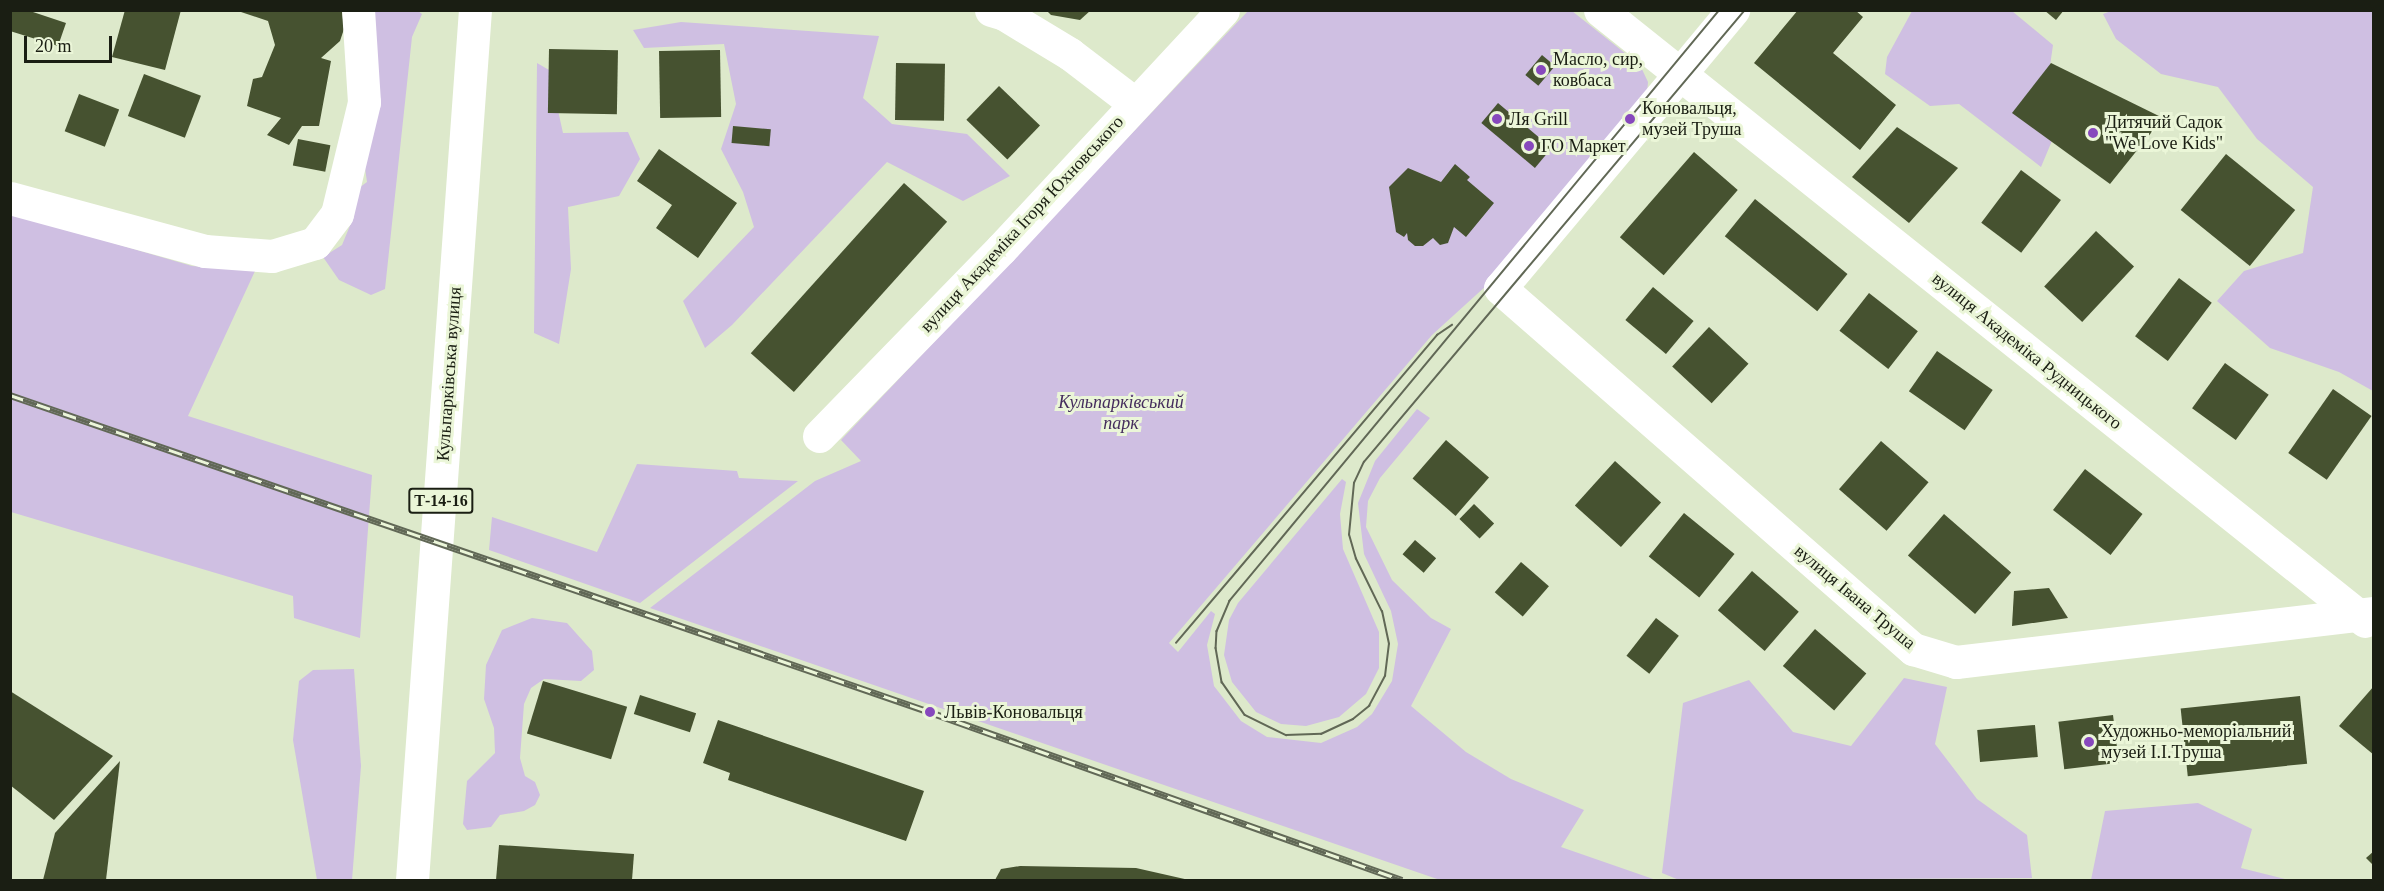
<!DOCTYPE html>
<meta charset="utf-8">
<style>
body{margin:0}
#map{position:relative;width:2384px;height:891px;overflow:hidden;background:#dde9cb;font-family:"Times New Roman",serif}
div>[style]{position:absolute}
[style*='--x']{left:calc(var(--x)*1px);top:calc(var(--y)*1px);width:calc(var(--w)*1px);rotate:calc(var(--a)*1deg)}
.green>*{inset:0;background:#cfbfe2}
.building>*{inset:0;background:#465230;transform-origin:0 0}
.street>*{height:33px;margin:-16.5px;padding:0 16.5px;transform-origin:16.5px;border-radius:16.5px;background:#fff}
.secondary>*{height:33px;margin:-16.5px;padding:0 16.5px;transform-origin:16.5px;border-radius:16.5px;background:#fff}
.primary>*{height:33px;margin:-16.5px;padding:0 16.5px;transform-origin:16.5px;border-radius:16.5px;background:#fff}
.tram>*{height:1.5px;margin:-0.75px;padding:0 0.75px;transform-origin:0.75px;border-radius:0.75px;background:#616856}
.rail>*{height:7px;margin-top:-3.5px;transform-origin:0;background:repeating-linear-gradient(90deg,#ebf6d8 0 14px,#616856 0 28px);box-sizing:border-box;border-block:2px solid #616856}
.dots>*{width:16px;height:16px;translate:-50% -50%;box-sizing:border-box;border:3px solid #ebf6d8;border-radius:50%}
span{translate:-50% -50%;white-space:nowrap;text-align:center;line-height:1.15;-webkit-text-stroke:6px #ebf6d8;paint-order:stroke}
.shield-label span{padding:2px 4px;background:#ebf6d8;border:2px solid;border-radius:4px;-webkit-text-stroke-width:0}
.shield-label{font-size:16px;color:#1a1e13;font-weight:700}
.poi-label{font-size:18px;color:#1a1e13}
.left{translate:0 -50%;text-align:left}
.street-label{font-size:18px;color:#1a1e13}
.park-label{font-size:18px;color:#452d5d;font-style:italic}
.frame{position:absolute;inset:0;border:12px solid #1a1e13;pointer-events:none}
.scale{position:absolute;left:24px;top:36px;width:88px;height:27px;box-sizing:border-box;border:3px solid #1a1e13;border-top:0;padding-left:8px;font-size:18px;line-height:21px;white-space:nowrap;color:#1a1e13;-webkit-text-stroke:4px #ebf6d8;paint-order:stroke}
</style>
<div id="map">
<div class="green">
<i style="clip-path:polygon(364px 11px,418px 11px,422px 14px,412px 37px,385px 289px,371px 295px,339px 280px,323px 257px,342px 245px,354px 216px,356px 190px,367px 182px,354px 91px)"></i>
<i style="clip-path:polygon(1248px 11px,1572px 11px,1640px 65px,1648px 82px,1647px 93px,1487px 285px,1432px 335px,1169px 643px,1178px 652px,1211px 611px,1215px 614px,1207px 645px,1214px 686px,1241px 721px,1267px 737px,1321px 743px,1357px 727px,1372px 714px,1392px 681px,1398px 644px,1391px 611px,1364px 554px,1358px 503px,1375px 461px,1417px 409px,1430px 418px,1380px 478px,1368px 501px,1366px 527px,1392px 580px,1431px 618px,1451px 629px,1411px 706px,1466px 752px,1511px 779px,1584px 810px,1561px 847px,1656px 880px,1440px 880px,650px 608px,815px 481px,861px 461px,841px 440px)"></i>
<i style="clip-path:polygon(1912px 11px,2012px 11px,2053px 45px,2049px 73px,2054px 136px,2041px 167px,1959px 104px,1930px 106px,1885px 74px,1887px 57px)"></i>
<i style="clip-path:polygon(2111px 11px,2373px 11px,2373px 391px,2339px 372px,2270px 348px,2217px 301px,2244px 271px,2303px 253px,2313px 187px,2257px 139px,2218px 87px,2161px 74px,2116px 39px,2103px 14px)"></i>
<i style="clip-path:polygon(681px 22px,879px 36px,863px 98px,892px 124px,967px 134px,1010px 176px,963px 201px,887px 162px,732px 325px,705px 348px,683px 301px,754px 227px,743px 192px,721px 149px,736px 104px,724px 44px,644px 48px,633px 30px)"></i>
<i style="clip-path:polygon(537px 63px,549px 70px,563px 133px,628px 132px,640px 159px,619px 196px,568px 207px,571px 269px,559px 344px,534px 333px)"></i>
<i style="clip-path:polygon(10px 213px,192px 266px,255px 271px,188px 416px,372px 475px,360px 638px,294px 618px,293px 596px,11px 512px)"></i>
<i style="clip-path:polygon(637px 464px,737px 471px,739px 478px,798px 481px,640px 603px,489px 550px,492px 517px,597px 552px)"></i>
<i style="clip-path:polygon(1342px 479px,1346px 482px,1340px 514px,1343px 549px,1379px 632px,1379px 668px,1366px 694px,1339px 717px,1306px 726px,1281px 724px,1256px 712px,1232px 682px,1224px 655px,1229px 620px,1238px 603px)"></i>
<i style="clip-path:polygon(532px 618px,567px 623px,592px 651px,594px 670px,581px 681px,544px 679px,531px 688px,524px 704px,520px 758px,525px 776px,535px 782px,540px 795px,535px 805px,524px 811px,500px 815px,491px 827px,467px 830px,463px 824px,467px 781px,495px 753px,494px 728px,484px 699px,486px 665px,502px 630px)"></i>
<i style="clip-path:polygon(354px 669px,361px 766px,352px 880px,317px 880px,293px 740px,299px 681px,313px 670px)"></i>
<i style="clip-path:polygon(1904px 678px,1947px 687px,1935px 744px,1977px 799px,2027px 835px,2032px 878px,1679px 880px,1662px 873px,1683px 703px,1749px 680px,1793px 732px,1851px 746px)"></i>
<i style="clip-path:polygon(2198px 803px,2252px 829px,2241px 868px,2289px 880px,2091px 880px,2105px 811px)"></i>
</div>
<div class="building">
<i style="clip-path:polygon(10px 10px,27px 10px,66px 23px,58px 46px,10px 31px)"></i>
<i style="clip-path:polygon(125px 10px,181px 10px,165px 70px,112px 57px)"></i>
<i style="clip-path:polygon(235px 10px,342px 10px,344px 29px,340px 41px,321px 58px,331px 61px,319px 126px,302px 126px,289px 145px,267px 135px,281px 118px,247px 106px,253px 79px,262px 77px,275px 45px,268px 21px)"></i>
<i style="clip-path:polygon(1046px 10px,1091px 10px,1080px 20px,1051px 15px)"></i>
<i style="clip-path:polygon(1798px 10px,1855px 10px,1863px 17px,1833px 53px,1896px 105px,1860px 150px,1754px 63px)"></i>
<i style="clip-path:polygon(2044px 10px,2064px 10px,2056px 20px)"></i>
<i style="left:549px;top:49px;width:69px;height:64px;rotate:1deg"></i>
<i style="left:720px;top:50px;width:67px;height:61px;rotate:89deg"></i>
<i style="left:1542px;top:55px;width:17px;height:26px;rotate:40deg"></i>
<i style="left:896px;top:63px;width:49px;height:57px;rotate:1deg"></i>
<i style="clip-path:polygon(2051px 63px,2163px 118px,2110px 184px,2012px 113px)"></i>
<i style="left:144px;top:74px;width:61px;height:45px;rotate:21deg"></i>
<i style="left:999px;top:86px;width:57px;height:47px;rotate:44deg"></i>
<i style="left:79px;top:94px;width:43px;height:40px;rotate:21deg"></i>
<i style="left:1498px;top:103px;width:70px;height:26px;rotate:40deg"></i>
<i style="left:733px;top:126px;width:38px;height:17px;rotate:5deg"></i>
<i style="clip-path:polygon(1897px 127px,1958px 168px,1909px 223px,1852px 177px)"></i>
<i style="left:298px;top:139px;width:33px;height:27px;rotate:11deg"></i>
<i style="clip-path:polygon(659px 149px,737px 203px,698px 258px,656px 228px,672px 205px,637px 181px)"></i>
<i style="left:1694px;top:152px;width:58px;height:113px;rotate:41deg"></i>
<i style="left:2226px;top:154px;width:89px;height:72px;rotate:39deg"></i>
<i style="clip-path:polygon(1455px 164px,1470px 177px,1467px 180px,1494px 203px,1466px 237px,1454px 227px,1448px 243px,1440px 245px,1433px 238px,1423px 246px,1415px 246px,1408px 240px,1407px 233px,1404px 237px,1396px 232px,1389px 187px,1408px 168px,1441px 182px)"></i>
<i style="left:2021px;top:170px;width:50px;height:66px;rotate:37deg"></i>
<i style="left:904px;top:183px;width:58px;height:229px;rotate:42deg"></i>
<i style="left:1755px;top:199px;width:119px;height:48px;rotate:39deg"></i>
<i style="left:2096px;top:231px;width:52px;height:76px;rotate:43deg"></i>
<i style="left:2179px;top:278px;width:41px;height:73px;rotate:37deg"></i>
<i style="left:1653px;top:287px;width:53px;height:43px;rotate:40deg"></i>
<i style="left:1869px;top:293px;width:62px;height:48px;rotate:38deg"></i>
<i style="left:1709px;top:327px;width:54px;height:54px;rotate:43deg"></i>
<i style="left:1937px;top:351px;width:68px;height:49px;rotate:35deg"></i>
<i style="left:2225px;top:363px;width:54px;height:56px;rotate:36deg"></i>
<i style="left:2333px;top:389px;width:47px;height:78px;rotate:35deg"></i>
<i style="left:1446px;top:440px;width:57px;height:51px;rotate:41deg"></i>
<i style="left:1881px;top:441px;width:63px;height:64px;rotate:41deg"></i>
<i style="left:1615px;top:461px;width:62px;height:60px;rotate:42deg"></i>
<i style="left:2085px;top:469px;width:73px;height:52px;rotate:38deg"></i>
<i style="left:1474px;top:504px;width:28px;height:21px;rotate:44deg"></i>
<i style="left:1684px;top:513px;width:65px;height:56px;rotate:39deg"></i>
<i style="left:1944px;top:514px;width:89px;height:55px;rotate:41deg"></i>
<i style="left:1415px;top:540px;width:28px;height:19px;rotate:41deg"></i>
<i style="left:1521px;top:562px;width:37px;height:40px;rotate:41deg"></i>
<i style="left:1752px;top:571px;width:62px;height:52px;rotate:41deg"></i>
<i style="clip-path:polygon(2049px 588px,2068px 618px,2012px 626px,2014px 591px)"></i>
<i style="left:1656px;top:618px;width:29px;height:48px;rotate:38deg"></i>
<i style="left:1815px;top:629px;width:68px;height:49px;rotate:41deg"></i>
<i style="left:543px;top:681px;width:88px;height:55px;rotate:17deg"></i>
<i style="clip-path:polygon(2374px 686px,2374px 755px,2339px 726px)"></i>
<i style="clip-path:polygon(10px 691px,113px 756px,54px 820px,10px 785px)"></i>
<i style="left:640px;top:695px;width:59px;height:20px;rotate:18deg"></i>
<i style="left:2300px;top:696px;width:68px;height:120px;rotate:84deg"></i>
<i style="left:2113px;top:715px;width:48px;height:55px;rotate:83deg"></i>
<i style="clip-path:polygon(718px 720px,924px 791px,906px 841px,728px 780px,730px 773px,703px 763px)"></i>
<i style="left:2035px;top:725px;width:32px;height:58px;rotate:85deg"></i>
<i style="clip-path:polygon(120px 761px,106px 880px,43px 880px,55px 833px)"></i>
<i style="clip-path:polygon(499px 845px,634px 854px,632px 880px,496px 880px)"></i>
<i style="clip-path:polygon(2374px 851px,2374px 866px,2366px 858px)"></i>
<i style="clip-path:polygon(1020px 866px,1136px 868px,1189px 880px,995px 880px,1001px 869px)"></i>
</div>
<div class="street">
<i style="--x:991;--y:10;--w:14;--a:17"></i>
<i style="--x:1004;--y:14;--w:77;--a:31.2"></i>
<i style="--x:1070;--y:54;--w:81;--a:37.4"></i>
<i style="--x:1600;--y:10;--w:979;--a:38.61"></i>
<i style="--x:1679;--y:75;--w:278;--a:130"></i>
<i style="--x:1500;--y:288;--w:549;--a:41.16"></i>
<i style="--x:1913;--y:649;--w:45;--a:16.8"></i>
<i style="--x:1956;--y:662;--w:421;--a:-6.7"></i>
<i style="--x:10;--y:198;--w:202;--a:15.2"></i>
<i style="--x:205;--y:251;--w:67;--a:4.3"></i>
<i style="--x:272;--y:256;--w:45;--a:-16.8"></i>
<i style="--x:315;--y:243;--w:36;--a:-53"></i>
<i style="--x:337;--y:214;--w:115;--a:-76.4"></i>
<i style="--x:364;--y:102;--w:92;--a:-93.7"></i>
<i style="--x:819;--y:436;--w:261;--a:-45.8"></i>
<i style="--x:1001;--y:249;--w:326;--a:-47.1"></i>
</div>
<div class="secondary">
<i style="--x:1679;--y:75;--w:85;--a:-50.3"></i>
</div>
<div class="primary">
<i style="--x:412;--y:880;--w:872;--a:-85.86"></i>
</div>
<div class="tram">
<i style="--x:1720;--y:10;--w:768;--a:129.66"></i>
<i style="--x:1230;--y:601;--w:33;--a:113"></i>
<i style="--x:1217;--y:631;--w:17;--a:93"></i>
<i style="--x:1216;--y:648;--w:35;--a:80"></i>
<i style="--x:1222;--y:682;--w:40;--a:55.1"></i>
<i style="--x:1245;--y:715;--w:46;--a:26"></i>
<i style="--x:1286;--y:735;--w:35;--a:-2"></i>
<i style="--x:1321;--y:734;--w:35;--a:-25"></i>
<i style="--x:1353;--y:719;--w:21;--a:-39"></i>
<i style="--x:1369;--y:706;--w:34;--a:-62"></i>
<i style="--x:1385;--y:676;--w:32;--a:-83"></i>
<i style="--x:1389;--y:644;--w:33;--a:-102"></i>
<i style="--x:1382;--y:612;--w:59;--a:-116.1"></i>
<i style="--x:1356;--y:559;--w:25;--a:-106"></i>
<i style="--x:1349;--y:535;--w:52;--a:-84.5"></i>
<i style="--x:1354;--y:483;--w:23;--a:-65"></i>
<i style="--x:1364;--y:462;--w:591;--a:-49.87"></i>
<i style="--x:1176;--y:643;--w:404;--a:-49.7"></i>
<i style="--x:1437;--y:335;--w:18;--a:-34"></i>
</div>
<div class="rail">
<i style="--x:10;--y:395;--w:973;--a:19.01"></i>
<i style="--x:930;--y:712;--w:501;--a:19.59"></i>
</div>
<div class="dots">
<i style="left:1541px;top:70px;background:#8748bd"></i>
<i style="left:1497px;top:119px;background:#8748bd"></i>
<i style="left:1630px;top:119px;background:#8748bd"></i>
<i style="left:2093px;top:133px;background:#8748bd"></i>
<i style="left:1529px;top:146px;background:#8748bd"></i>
<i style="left:930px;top:712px;background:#8748bd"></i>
<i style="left:2089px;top:742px;background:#8748bd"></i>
</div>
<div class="shield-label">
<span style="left:441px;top:501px">Т-14-16</span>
</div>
<div class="poi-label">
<span class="left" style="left:1553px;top:70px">Масло, сир,<br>ковбаса</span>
<span class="left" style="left:1642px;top:119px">Коновальця,<br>музей Труша</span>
<span class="left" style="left:1509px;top:119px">Ля Grill</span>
<span class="left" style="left:2105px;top:133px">Дитячий Садок<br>"We Love Kids"</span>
<span class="left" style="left:1541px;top:146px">ГО Маркет</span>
<span class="left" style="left:944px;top:712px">Львів-Коновальця</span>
<span class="left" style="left:2101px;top:742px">Художньо-меморіальний<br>музей І.І.Труша</span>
</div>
<div class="street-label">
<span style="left:1022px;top:224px;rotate:-47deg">вулиця Академіка Ігоря Юхновського</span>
<span style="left:2027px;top:351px;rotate:39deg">вулиця Академіка Рудницького</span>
<span style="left:449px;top:374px;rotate:-86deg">Кульпарківська вулиця</span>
<span style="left:1855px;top:597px;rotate:40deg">вулиця Івана Труша</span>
</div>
<div class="park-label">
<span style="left:1121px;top:413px">Кульпарківський<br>парк</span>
</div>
<div class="frame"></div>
<div class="scale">20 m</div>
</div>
